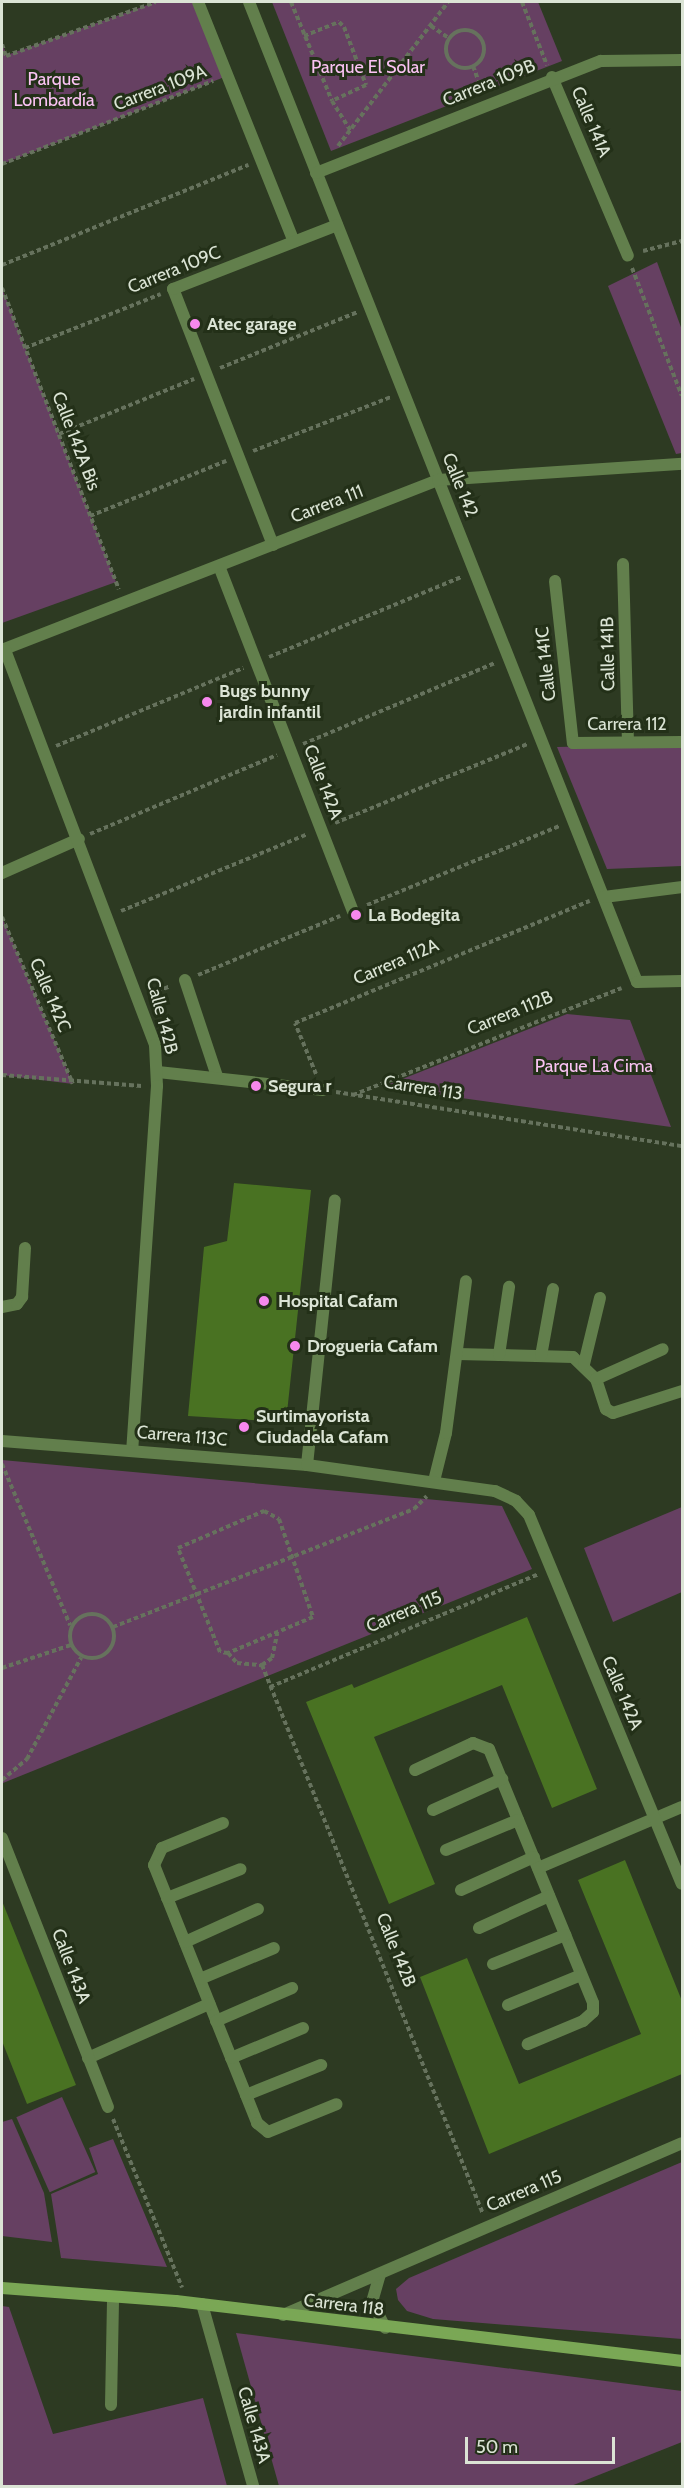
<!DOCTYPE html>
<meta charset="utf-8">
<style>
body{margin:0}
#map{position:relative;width:684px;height:2488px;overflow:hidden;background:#2d3a22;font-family:Cabin,sans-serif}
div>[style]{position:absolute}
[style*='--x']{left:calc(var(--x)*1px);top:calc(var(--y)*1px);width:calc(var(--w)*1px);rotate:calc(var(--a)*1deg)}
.green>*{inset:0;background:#664062;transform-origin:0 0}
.building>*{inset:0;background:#497222}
.path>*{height:4px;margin-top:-2px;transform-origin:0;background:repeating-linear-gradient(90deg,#66725d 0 4.5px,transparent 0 7.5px)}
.path>.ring{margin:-2px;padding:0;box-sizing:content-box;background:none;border:4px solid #66725d;border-radius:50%}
.service>*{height:12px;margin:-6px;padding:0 6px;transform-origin:6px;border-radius:6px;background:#627f4c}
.minor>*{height:12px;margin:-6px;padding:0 6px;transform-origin:6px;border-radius:6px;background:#627f4c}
.tertiary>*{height:12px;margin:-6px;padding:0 6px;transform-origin:6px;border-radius:6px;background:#627f4c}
.secondary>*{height:12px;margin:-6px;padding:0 6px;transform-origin:6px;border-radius:6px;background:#7aa755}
.dots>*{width:16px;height:16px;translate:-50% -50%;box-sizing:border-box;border:3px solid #233018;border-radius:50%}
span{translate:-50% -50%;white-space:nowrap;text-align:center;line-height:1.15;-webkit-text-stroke:6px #233018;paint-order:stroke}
.park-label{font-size:18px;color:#fbc3f4}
.street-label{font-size:18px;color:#dbe4d5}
.poi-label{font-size:18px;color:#dbe4d5;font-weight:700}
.left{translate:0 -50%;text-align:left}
.frame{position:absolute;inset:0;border:3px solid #dbe4d5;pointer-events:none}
.scale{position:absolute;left:465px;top:2437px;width:150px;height:27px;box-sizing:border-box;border:3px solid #dbe4d5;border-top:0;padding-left:8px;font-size:18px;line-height:21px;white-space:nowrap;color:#dbe4d5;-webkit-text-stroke:4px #233018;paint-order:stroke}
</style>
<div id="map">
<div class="green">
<i style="clip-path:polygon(156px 2px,198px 2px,227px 76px,2px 164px,2px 44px,7px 55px)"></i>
<i style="clip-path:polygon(272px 2px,538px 2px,562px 61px,331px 151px)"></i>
<i style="clip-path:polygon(657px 262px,682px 330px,682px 453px,676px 454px,608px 286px)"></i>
<i style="clip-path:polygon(2px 288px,116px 582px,2px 623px)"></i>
<i style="clip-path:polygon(682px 744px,682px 866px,607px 869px,557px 747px)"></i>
<i style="clip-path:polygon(2px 917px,73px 1084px,2px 1075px)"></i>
<i style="clip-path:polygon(567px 1014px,630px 1020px,671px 1127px,382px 1087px)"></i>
<i style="clip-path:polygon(2px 1460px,502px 1506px,532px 1569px,3px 1783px)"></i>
<i style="clip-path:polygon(682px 1507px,682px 1592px,613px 1622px,584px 1548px)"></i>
<i style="left:62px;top:2097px;width:82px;height:50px;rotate:66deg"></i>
<i style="clip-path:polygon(12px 2119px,44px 2193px,52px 2242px,2px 2236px,2px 2122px)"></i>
<i style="clip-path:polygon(113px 2139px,167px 2267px,61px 2258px,51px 2194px,98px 2174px,89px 2148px)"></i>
<i style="clip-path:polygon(682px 2162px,682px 2339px,433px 2319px,407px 2311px,398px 2300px,396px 2289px,409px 2278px)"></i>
<i style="clip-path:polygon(2px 2306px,9px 2307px,53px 2434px,203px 2398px,227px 2486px,2px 2486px)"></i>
<i style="clip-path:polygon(236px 2333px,682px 2391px,682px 2442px,571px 2486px,279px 2486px)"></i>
</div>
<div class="building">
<i style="clip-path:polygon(234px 1183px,311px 1190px,286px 1422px,188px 1416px,204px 1247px,227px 1241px)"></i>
<i style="clip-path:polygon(527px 1617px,597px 1789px,552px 1808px,502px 1685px,374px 1737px,435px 1884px,389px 1904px,306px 1702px,352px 1684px,354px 1688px)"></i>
<i style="clip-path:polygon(625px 1860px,682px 2001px,682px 2074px,489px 2154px,420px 1977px,467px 1958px,519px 2084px,641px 2034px,578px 1880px)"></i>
<i style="clip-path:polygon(2px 1901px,76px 2085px,27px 2104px,2px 2041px)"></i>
</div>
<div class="path">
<i style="--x:291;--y:2;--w:107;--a:67.5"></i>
<i style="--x:332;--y:101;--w:36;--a:58"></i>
<i style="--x:522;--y:2;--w:68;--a:68.4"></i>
<i style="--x:431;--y:26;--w:22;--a:34"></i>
<i class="ring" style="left:446px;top:30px;width:34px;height:34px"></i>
<i style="--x:304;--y:36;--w:38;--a:-22"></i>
<i style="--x:339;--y:22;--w:7;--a:45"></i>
<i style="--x:344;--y:27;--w:62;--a:69.2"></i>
<i style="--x:366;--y:85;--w:38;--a:155"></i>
<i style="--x:2;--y:44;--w:13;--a:72"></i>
<i style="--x:6;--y:56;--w:159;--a:-19.8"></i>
<i style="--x:473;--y:66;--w:27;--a:70"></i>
<i style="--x:338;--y:146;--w:181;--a:-52.6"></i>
<i style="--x:2;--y:164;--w:227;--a:-21.5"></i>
<i style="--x:643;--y:251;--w:40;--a:-14.4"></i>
<i style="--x:2;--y:265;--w:266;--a:-22.1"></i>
<i style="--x:632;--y:268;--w:137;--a:68.7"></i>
<i style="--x:2;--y:288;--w:323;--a:68.8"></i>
<i style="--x:25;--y:348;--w:146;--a:-21.7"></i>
<i style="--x:220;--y:368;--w:149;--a:-22.1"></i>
<i style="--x:59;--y:434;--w:146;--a:-22.2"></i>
<i style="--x:253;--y:451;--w:148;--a:-21.4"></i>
<i style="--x:90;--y:516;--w:147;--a:-22"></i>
<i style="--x:269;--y:657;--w:208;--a:-22.6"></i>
<i style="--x:303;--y:744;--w:208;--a:-22.9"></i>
<i style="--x:56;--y:746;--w:203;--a:-22.6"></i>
<i style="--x:335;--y:823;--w:209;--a:-22.3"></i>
<i style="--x:90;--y:834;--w:203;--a:-22.9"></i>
<i style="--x:367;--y:905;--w:209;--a:-22.3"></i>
<i style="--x:121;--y:911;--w:202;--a:-22.4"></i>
<i style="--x:2;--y:917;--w:181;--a:67"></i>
<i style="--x:198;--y:975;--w:154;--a:-22.6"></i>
<i style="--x:150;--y:994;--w:22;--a:-21"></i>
<i style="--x:316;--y:1074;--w:55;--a:-112.4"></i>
<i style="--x:295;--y:1023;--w:319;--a:-22.5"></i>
<i style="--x:2;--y:1075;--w:140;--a:4.5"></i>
<i style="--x:336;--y:1092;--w:350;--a:8.9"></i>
<i style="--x:353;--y:1095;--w:289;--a:-21.7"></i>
<i style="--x:2;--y:1464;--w:175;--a:67.1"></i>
<i style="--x:264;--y:1511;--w:17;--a:28"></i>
<i style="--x:279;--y:1519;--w:104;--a:70.9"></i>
<i style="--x:313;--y:1617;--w:92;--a:157"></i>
<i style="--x:228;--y:1653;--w:8;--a:-173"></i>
<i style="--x:220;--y:1652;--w:112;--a:-112"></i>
<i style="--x:178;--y:1548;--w:94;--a:-23.3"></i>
<i class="ring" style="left:70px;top:1614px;width:40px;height:40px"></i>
<i style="--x:113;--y:1627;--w:323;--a:-21.4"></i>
<i style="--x:414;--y:1509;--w:18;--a:-45"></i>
<i style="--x:228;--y:1653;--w:13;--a:48"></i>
<i style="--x:237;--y:1663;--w:25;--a:5"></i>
<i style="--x:262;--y:1665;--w:12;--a:-35"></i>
<i style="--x:272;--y:1658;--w:25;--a:-78"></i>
<i style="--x:262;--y:1665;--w:592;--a:68.07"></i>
<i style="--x:2;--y:1668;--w:73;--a:-18.4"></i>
<i style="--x:270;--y:1687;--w:292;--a:-22.8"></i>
<i style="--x:2;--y:1780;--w:33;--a:-40"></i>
<i style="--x:27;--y:1759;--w:115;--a:-61.9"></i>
<i style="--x:113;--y:2119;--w:182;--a:67.7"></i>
</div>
<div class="service">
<i style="--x:198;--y:2;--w:258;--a:68.2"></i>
<i style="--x:552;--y:77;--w:194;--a:67"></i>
<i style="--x:219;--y:566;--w:370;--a:68.8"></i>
<i style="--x:2;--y:873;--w:84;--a:-23.8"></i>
<i style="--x:185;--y:980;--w:101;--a:71.6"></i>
<i style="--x:158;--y:1072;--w:166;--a:6.2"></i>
<i style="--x:2;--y:1307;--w:15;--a:-11"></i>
<i style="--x:17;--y:1304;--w:9;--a:-54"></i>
<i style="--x:22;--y:1297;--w:49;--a:-86.5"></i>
<i style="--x:458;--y:1354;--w:115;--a:1.5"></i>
<i style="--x:573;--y:1357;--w:32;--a:44"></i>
<i style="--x:596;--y:1379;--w:32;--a:72"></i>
<i style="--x:606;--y:1409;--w:8;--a:30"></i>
<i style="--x:613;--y:1413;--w:72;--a:-17.7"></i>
<i style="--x:499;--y:1355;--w:69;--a:-81.6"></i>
<i style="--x:541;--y:1356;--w:68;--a:-79.8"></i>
<i style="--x:584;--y:1364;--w:68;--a:-76.4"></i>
<i style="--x:596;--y:1379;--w:73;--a:-24.1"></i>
<i style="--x:307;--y:1465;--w:266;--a:-84"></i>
<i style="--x:434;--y:1481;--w:49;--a:-76"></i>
<i style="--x:446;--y:1433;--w:153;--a:-82.5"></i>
<i style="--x:415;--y:1770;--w:64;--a:-25"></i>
<i style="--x:473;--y:1743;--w:17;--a:21"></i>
<i style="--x:489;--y:1749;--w:274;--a:67.7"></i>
<i style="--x:593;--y:2003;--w:9;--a:90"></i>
<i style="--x:593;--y:2012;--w:13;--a:138"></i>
<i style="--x:583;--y:2021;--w:60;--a:157.3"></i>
<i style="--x:433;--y:1810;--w:76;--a:-24.2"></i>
<i style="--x:223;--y:1823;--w:66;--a:157.7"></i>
<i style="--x:162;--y:1848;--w:19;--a:115"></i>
<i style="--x:154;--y:1865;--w:278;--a:68.2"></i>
<i style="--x:257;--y:2123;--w:14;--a:39"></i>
<i style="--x:268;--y:2132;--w:74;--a:-22.1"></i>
<i style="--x:446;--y:1850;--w:78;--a:-22.6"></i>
<i style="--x:538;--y:1868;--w:156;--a:-23"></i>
<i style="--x:461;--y:1890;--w:80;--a:-24.3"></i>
<i style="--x:167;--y:1898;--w:79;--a:-21.4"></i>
<i style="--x:479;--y:1928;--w:77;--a:-24.6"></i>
<i style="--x:185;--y:1942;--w:80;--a:-24.3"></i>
<i style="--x:493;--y:1964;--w:78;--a:-21.9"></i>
<i style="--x:200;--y:1979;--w:80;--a:-22.7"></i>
<i style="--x:508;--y:2005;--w:79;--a:-22.3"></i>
<i style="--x:216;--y:2021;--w:83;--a:-23.5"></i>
<i style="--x:88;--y:2058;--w:133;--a:-24.1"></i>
<i style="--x:231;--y:2058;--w:78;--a:-22.6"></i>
<i style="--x:246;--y:2095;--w:81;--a:-21.8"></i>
<i style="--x:111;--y:2405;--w:108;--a:-88.9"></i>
</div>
<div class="minor">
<i style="--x:249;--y:2;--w:1054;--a:68.4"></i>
<i style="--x:637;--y:982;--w:45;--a:-1.3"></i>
<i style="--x:316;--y:173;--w:306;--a:-21.5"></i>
<i style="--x:601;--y:61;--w:81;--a:-0.7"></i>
<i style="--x:273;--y:545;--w:275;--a:-111.3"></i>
<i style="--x:173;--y:289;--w:176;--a:-21.3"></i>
<i style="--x:623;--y:564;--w:178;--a:88.4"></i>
<i style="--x:555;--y:581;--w:163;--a:83.7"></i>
<i style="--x:573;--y:743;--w:109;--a:-0.5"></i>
<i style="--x:2;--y:650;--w:468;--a:-21.3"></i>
<i style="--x:438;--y:480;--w:245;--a:-3.8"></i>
<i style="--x:5;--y:650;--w:423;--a:69.2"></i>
<i style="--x:155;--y:1045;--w:41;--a:87.2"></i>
<i style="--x:157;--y:1086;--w:365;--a:93.9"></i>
<i style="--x:604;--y:897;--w:79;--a:-7.3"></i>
<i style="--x:2;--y:1441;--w:306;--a:4.5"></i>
<i style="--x:307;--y:1465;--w:190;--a:7.9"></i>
<i style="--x:495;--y:1491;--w:23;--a:25"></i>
<i style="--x:516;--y:1501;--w:19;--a:47"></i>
<i style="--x:529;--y:1515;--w:399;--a:67.5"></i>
<i style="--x:2;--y:1838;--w:289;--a:68.5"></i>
</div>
<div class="tertiary">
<i style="--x:380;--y:2274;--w:29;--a:106"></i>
<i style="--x:372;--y:2302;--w:29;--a:63"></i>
<i style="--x:202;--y:2304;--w:189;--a:74.3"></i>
<i style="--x:283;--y:2315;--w:434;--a:-23.3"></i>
</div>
<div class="secondary">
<i style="--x:2;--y:2288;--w:174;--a:4.3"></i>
<i style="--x:176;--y:2301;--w:510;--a:6.76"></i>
</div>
<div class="dots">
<i style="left:195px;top:324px;background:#f688ed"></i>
<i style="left:207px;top:702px;background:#f688ed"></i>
<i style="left:356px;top:915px;background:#f688ed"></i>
<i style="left:256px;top:1086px;background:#f688ed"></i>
<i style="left:264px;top:1301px;background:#f688ed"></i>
<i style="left:295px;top:1346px;background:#f688ed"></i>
<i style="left:244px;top:1427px;background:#f688ed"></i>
</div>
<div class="park-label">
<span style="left:368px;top:67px">Parque El Solar</span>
<span style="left:54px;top:90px">Parque<br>Lombardía</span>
<span style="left:594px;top:1066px">Parque La Cima</span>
</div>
<div class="street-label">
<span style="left:489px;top:83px;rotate:-22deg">Carrera 109B</span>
<span style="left:160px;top:88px;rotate:-21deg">Carrera 109A</span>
<span style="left:591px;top:122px;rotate:67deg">Calle 141A</span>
<span style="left:174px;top:270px;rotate:-22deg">Carrera 109C</span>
<span style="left:76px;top:441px;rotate:69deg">Calle 142A Bis</span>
<span style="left:460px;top:485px;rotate:68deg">Calle 142</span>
<span style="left:327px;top:504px;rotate:-21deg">Carrera 111</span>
<span style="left:608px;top:654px;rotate:-91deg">Calle 141B</span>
<span style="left:546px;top:664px;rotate:-96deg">Calle 141C</span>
<span style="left:627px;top:724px">Carrera 112</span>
<span style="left:323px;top:782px;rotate:69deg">Calle 142A</span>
<span style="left:396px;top:962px;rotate:-23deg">Carrera 112A</span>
<span style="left:50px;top:995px;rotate:67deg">Calle 142C</span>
<span style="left:510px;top:1013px;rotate:-22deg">Carrera 112B</span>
<span style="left:162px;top:1016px;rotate:75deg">Calle 142B</span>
<span style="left:423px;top:1088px;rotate:9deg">Carrera 113</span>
<span style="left:182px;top:1436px;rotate:5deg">Carrera 113C</span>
<span style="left:404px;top:1612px;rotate:-23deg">Carrera 115</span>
<span style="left:622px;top:1693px;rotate:67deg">Calle 142A</span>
<span style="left:396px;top:1950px;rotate:68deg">Calle 142B</span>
<span style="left:71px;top:1966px;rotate:69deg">Calle 143A</span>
<span style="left:524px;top:2191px;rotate:-23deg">Carrera 115</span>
<span style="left:344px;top:2305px;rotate:7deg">Carrera 118</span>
<span style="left:254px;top:2425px;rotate:74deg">Calle 143A</span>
</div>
<div class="poi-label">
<span class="left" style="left:207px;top:324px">Atec garage</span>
<span class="left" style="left:219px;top:702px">Bugs bunny<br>jardin infantil</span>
<span class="left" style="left:368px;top:915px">La Bodegita</span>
<span class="left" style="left:268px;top:1086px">Segura r</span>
<span class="left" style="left:278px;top:1301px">Hospital Cafam</span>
<span class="left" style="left:307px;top:1346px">Drogueria Cafam</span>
<span class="left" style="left:256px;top:1427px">Surtimayorista<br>Ciudadela Cafam</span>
</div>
<div class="frame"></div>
<div class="scale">50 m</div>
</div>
